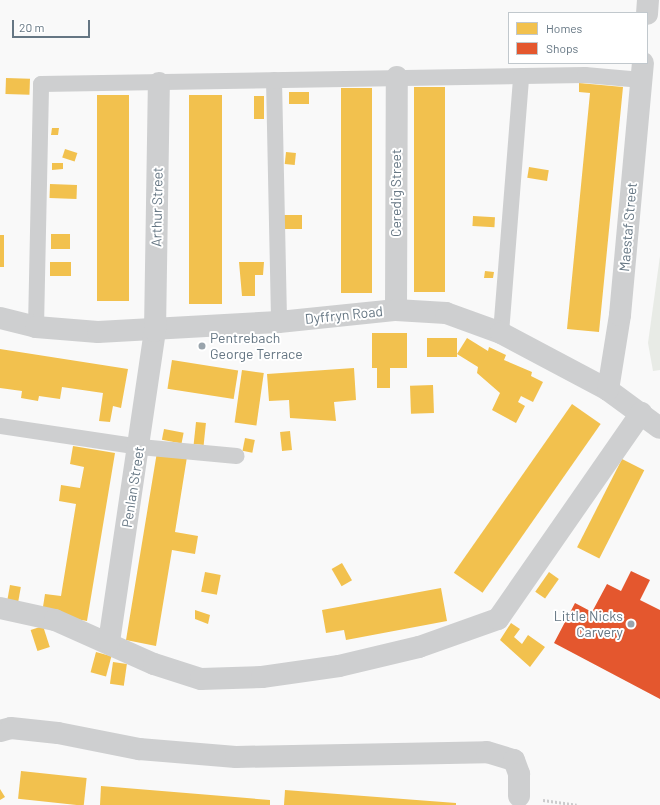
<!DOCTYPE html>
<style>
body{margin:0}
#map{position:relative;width:660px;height:805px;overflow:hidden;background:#f9f9f9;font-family:Barlow,sans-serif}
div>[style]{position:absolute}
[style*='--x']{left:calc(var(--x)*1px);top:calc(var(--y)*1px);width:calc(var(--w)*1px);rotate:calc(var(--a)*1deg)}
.green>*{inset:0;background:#e8ebe6}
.homes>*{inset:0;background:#f2c14e;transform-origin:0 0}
.shops>*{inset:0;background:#e4572e}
.path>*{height:2.5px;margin-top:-1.25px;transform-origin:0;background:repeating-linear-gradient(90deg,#cbcccd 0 2px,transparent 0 4px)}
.service>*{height:16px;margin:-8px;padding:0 8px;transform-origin:8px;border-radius:8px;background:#cecfd0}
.minor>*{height:22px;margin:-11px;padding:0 11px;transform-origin:11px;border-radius:11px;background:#cecfd0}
.dots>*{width:11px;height:11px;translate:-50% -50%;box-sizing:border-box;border:2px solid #fff;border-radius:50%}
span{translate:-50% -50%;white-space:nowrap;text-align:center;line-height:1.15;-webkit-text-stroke:4px #fff;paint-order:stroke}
.street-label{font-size:14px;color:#657683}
.poi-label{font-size:14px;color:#657683}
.left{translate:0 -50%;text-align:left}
.right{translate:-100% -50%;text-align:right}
.legend{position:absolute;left:508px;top:12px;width:140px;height:52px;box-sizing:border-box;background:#fff;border:1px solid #c1c8cd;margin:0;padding:5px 7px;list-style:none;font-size:12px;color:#657683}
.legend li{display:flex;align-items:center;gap:8px;height:20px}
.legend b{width:20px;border:1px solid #c1c8cd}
.scale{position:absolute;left:12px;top:20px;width:78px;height:18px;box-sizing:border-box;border:2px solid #657683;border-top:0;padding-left:5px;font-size:12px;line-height:14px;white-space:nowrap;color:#657683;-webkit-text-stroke:3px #fff;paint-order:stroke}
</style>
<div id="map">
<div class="green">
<i style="clip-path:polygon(660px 256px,660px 370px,653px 371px,648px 343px)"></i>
</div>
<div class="homes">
<i style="left:6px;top:78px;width:24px;height:16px;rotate:2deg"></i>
<i style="clip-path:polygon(579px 83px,623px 87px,599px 332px,567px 329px,590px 93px,579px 92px)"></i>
<i style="left:414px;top:87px;width:31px;height:205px"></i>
<i style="left:341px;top:88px;width:31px;height:205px"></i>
<i style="left:289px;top:92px;width:20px;height:12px"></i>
<i style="left:97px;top:95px;width:32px;height:206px"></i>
<i style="left:189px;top:95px;width:33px;height:209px"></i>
<i style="left:254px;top:96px;width:10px;height:23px"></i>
<i style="clip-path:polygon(52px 128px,59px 128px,58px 135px,51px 135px)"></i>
<i style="left:65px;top:149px;width:13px;height:9px;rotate:18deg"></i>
<i style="left:286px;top:152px;width:10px;height:12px;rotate:6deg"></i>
<i style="clip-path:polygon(52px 163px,63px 163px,63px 169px,52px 170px)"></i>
<i style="left:529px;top:167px;width:20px;height:11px;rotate:9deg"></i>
<i style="left:50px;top:184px;width:27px;height:14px;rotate:2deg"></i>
<i style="left:302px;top:215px;width:14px;height:18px;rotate:90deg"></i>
<i style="left:473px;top:216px;width:22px;height:10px;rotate:3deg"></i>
<i style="left:51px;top:234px;width:19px;height:15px"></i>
<i style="left:0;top:235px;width:4px;height:32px"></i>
<i style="left:50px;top:262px;width:21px;height:14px"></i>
<i style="clip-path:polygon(239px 262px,264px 262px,263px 275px,255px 275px,255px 296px,242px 296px)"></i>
<i style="clip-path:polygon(485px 271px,494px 272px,493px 278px,484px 278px)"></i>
<i style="clip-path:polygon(372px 333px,407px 333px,407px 368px,390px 368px,390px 388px,377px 388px,377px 368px,372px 368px)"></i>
<i style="left:427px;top:338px;width:30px;height:19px"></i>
<i style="clip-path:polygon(467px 338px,488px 351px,489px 347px,506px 355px,504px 360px,532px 372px,531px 376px,543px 382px,533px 402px,521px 396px,518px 402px,525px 406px,516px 423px,492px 410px,500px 393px,477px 373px,478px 367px,457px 354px)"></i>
<i style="clip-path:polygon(0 349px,128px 369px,121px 408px,113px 406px,110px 422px,99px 421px,103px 393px,62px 387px,60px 399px,39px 396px,38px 401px,21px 398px,22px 391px,0 388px)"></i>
<i style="left:172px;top:360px;width:67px;height:29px;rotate:9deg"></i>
<i style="clip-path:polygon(354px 368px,356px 400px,334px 402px,336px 421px,290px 418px,289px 400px,269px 401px,267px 374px)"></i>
<i style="left:242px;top:370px;width:22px;height:53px;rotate:8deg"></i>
<i style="left:433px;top:385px;width:28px;height:23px;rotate:88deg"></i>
<i style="left:572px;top:404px;width:35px;height:206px;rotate:35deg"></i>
<i style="left:196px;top:422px;width:10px;height:22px;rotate:6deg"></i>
<i style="left:164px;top:429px;width:20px;height:11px;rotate:11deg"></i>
<i style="left:290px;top:431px;width:19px;height:10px;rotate:84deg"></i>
<i style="left:245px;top:438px;width:10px;height:13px;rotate:11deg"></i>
<i style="clip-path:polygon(73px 446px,115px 453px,87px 621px,42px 613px,45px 594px,61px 596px,76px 504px,59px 501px,61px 485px,80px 488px,84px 467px,70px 464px)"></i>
<i style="clip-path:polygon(157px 452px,187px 457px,175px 532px,198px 536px,195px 554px,172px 550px,156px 646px,126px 640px)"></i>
<i style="left:622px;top:459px;width:25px;height:99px;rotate:27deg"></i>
<i style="left:342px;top:563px;width:20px;height:12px;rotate:60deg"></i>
<i style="left:205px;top:572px;width:16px;height:20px;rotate:11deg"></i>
<i style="left:549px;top:572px;width:12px;height:24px;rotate:35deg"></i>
<i style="left:10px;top:585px;width:11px;height:19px;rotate:10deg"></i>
<i style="clip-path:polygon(441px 588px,447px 621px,346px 640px,344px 630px,326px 633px,322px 610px)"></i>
<i style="clip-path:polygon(195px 610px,210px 615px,208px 624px,195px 619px)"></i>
<i style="clip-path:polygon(511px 623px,520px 629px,514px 637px,522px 644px,528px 635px,545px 647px,530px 667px,500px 640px)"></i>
<i style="left:43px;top:626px;width:22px;height:13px;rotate:72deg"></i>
<i style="left:96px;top:652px;width:16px;height:21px;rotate:15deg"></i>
<i style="left:113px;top:662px;width:14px;height:22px;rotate:8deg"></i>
<i style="left:21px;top:771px;width:66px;height:28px;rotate:6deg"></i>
<i style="clip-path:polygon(101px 786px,270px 800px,270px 805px,100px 805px)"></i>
<i style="clip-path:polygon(0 789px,5px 797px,0 800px)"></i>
<i style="clip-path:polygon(285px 790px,456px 803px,456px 805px,284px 805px)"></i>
</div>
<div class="shops">
<i style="clip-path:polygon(631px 571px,650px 580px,640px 600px,660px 610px,660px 699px,554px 643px,575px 603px,592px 612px,607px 584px,621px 591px)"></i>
</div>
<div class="path">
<i style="--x:543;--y:800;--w:34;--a:8"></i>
</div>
<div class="service">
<i style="--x:274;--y:80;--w:242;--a:88.8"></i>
<i style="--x:36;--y:327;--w:243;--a:-88.8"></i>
<i style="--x:41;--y:84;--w:544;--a:-0.95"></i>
<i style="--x:585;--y:75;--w:57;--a:5"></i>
<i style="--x:501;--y:333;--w:257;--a:-85.5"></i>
<i style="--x:0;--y:426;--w:142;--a:8.5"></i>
<i style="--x:140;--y:447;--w:97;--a:5.3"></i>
</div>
<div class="minor">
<i style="--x:647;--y:14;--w:14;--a:-86"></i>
<i style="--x:396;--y:310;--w:233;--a:-89.8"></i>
<i style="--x:0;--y:318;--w:37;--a:14"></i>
<i style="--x:36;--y:327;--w:62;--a:4.6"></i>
<i style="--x:98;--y:332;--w:181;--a:-3.2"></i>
<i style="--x:279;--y:322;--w:118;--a:-5.9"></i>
<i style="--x:396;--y:310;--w:50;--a:3.4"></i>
<i style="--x:446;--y:313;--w:59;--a:20"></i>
<i style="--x:501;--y:333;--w:121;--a:28"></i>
<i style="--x:608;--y:390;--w:64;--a:36.2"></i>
<i style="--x:608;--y:390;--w:76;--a:-80.9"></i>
<i style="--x:620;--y:315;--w:253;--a:-84.8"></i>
<i style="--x:0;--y:608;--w:56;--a:12.3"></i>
<i style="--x:55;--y:620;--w:108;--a:24"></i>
<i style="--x:154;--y:664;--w:49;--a:17.7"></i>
<i style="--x:201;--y:679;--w:61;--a:-1.9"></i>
<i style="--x:262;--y:677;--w:78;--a:-8.1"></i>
<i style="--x:339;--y:666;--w:82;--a:-13.4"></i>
<i style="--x:419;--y:647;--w:84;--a:-19.5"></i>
<i style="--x:498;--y:619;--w:251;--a:-55.2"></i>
<i style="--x:109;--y:642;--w:314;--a:-81.6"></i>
<i style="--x:155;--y:331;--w:248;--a:-89.1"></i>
<i style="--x:0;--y:731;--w:11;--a:-15"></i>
<i style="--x:11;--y:728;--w:47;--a:6.1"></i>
<i style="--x:58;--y:733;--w:83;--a:11.2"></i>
<i style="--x:139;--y:749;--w:97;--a:4.7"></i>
<i style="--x:236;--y:757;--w:251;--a:-1.1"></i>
<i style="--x:487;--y:752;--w:28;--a:17"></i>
<i style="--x:514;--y:760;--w:15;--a:70"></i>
<i style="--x:519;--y:774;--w:22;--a:90"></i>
</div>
<div class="dots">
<i style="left:202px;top:346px;background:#99a4ac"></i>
<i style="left:631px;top:624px;background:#99a4ac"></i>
</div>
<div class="street-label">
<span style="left:396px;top:193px;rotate:-90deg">Ceredig Street</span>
<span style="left:157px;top:207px;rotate:-89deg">Arthur Street</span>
<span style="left:628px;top:227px;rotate:-85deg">Maestaf Street</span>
<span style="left:344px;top:315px;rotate:-6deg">Dyffryn Road</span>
<span style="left:133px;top:487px;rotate:-81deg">Penlan Street</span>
</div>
<div class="poi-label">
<span class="left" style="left:210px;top:346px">Pentrebach<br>George Terrace</span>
<span class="right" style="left:623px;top:624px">Little Nicks<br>Carvery</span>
</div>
<ul class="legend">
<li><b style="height:11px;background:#f2c14e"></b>Homes</li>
<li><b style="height:11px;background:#e4572e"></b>Shops</li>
</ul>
<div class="scale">20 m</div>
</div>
